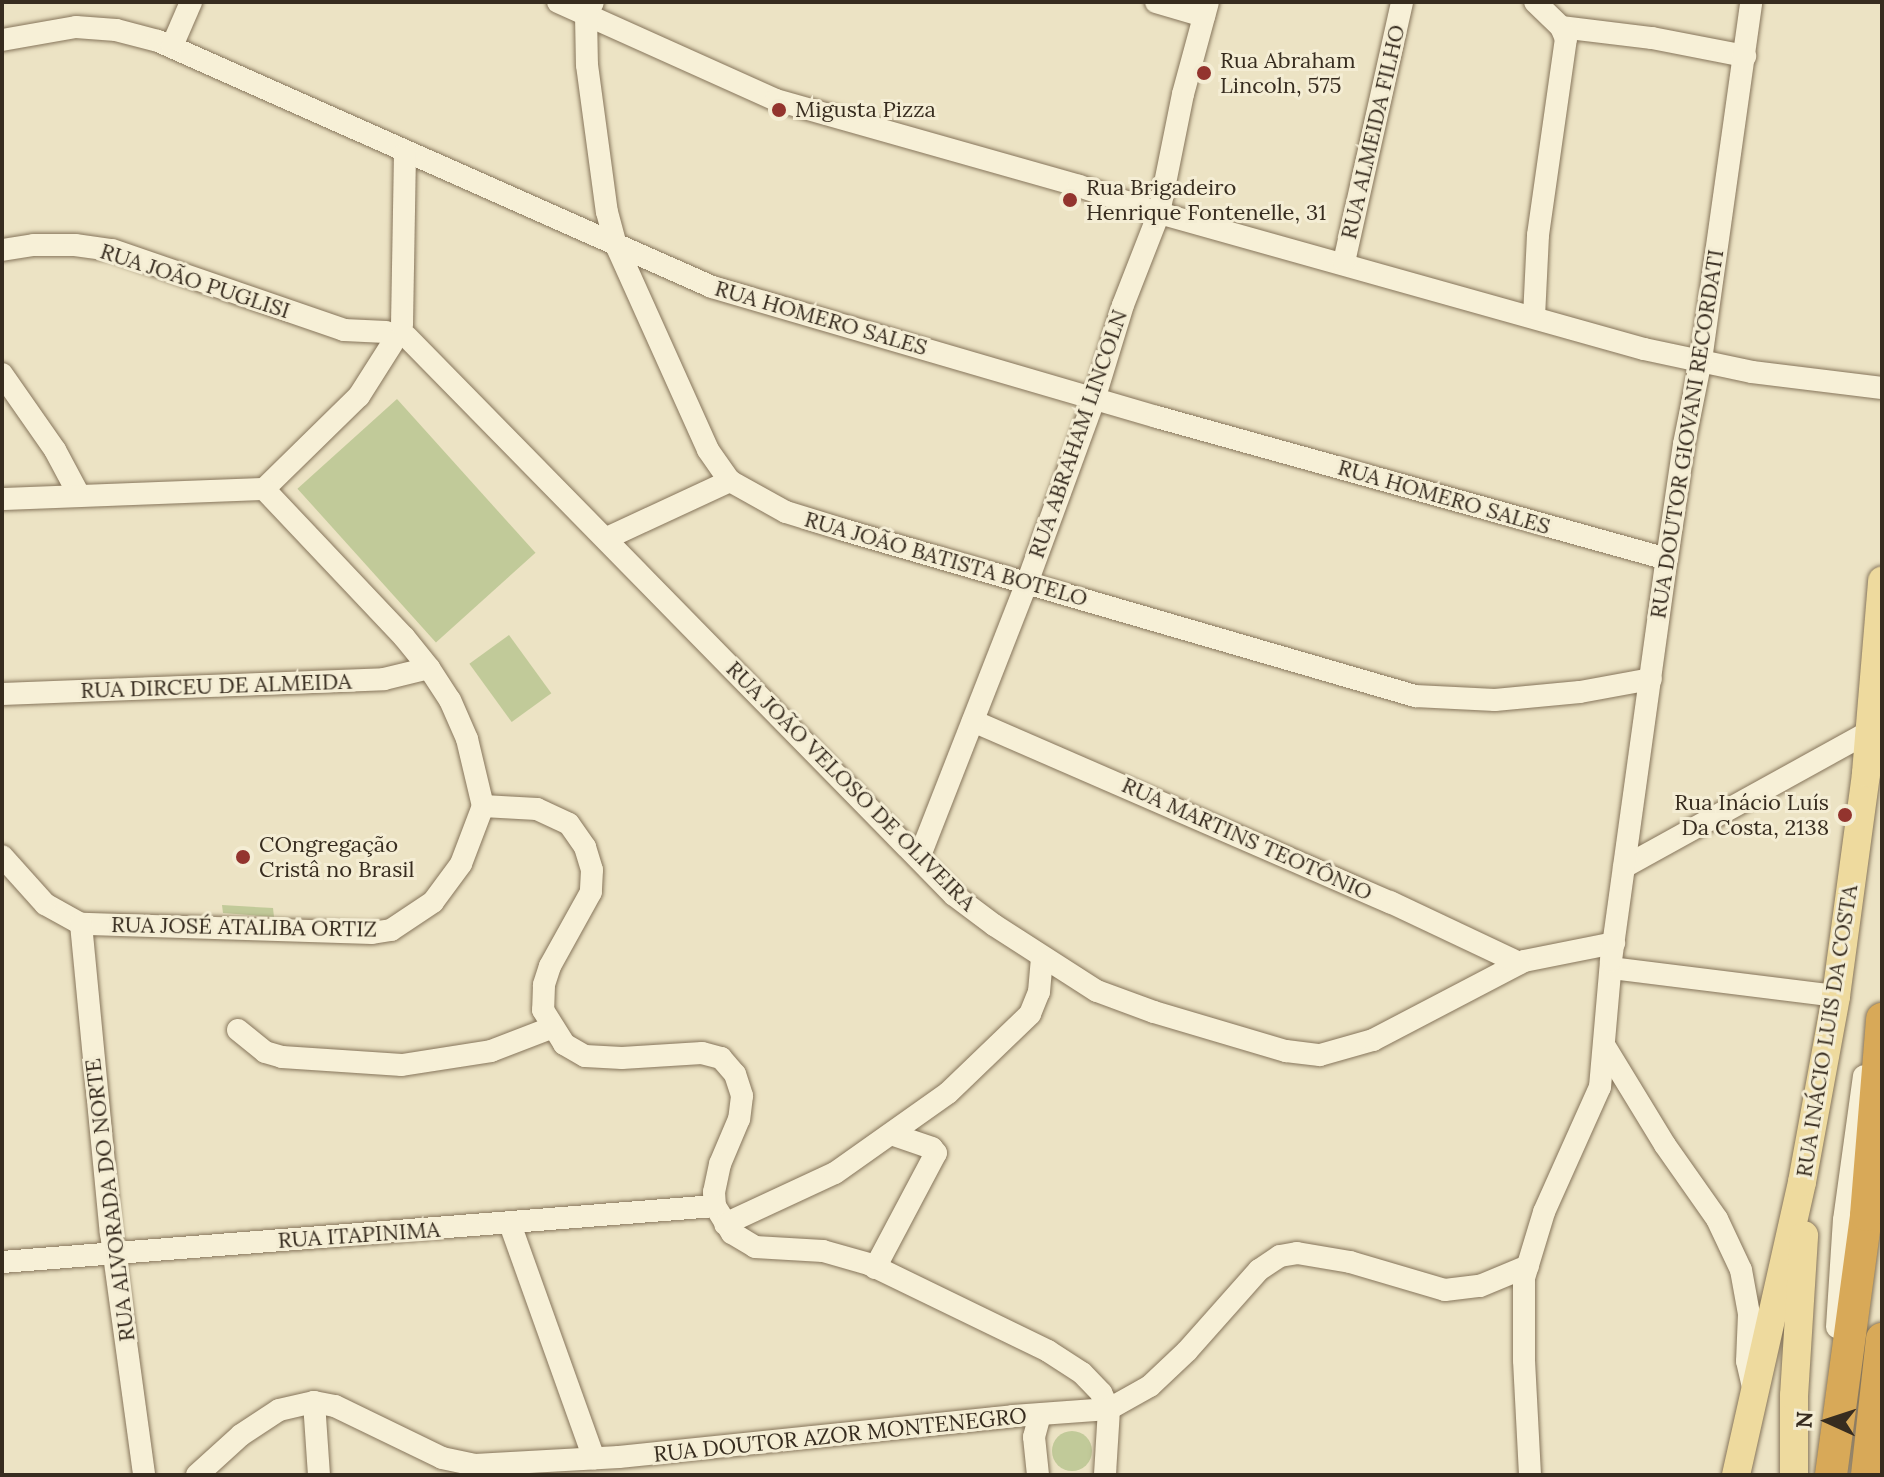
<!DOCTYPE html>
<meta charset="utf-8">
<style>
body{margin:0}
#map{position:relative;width:1884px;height:1477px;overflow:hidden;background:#ece3c4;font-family:Lora,serif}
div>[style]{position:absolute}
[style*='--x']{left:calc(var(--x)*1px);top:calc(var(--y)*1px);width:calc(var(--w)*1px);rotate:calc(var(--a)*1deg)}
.green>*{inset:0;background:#c1ca99;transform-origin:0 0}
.round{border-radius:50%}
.roads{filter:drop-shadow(0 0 2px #86755b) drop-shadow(0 0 2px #86755b)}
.minor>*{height:22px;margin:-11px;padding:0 11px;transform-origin:11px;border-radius:11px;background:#f7f0d7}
.major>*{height:28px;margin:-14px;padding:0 14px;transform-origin:14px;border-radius:14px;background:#eeda9e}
.highway>*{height:32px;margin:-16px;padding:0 16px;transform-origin:16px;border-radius:16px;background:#d8a958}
.dots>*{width:22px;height:22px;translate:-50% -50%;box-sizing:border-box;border:4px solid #f4edd4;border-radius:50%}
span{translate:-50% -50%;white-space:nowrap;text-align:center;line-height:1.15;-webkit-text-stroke:6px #f4edd4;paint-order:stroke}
.poi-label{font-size:22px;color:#372c1f}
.left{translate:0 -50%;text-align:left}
.right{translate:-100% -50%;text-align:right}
.street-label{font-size:22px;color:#372c1f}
.frame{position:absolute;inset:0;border:4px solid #372c1f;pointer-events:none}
.north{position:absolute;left:1788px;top:1381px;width:80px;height:80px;-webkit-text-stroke:6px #f4edd4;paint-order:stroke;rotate:273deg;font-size:22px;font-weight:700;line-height:32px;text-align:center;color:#372c1f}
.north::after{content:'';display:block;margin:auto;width:28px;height:36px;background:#372c1f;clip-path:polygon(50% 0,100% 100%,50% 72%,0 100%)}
</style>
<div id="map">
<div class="green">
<i style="left:397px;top:399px;width:207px;height:134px;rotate:48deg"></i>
<i style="left:509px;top:635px;width:72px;height:49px;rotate:54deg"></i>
<i style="clip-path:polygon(222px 905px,273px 908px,274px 917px,223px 913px)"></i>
<i class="round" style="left:1052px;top:1431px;width:40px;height:40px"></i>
</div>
<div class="roads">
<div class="minor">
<i style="--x:558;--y:2;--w:239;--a:24.2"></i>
<i style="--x:776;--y:100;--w:315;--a:15.8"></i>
<i style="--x:1079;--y:186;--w:84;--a:18.6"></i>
<i style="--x:1159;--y:213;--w:504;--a:15.66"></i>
<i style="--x:1644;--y:349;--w:110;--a:12"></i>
<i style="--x:1752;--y:372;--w:131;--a:7"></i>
<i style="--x:593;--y:2;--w:15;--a:118"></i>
<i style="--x:586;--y:15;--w:50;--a:88.9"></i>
<i style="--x:587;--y:65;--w:148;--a:82.3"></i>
<i style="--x:607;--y:212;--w:34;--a:75"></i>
<i style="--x:616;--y:245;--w:225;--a:65.8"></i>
<i style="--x:708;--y:450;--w:38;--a:55"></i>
<i style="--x:730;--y:481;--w:64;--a:29"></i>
<i style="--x:786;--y:512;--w:61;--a:17.2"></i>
<i style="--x:844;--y:530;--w:595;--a:16.21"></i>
<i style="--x:1415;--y:696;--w:80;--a:2.9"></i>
<i style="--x:1495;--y:700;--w:85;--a:-5.4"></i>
<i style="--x:1580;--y:692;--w:72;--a:-10.4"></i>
<i style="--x:1156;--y:2;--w:50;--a:16.3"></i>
<i style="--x:1561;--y:27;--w:92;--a:6.9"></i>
<i style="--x:1652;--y:38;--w:95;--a:11"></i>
<i style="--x:2;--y:40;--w:75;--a:-10"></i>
<i style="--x:76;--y:27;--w:40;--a:4.3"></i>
<i style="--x:116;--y:30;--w:43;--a:14.7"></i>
<i style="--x:158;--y:41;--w:606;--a:23.94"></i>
<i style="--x:712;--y:287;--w:464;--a:16.3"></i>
<i style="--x:1157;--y:417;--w:529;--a:15.56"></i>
<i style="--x:172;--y:46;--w:48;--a:-66.6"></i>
<i style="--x:2;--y:250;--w:32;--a:-9"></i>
<i style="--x:34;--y:245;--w:41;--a:0"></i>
<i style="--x:75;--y:245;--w:37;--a:8"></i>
<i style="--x:112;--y:250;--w:245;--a:19"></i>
<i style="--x:344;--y:330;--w:42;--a:2.7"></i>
<i style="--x:1344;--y:262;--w:266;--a:-77.4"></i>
<i style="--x:1534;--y:317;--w:82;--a:-87.2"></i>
<i style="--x:1538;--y:235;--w:198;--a:-81.9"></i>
<i style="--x:1566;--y:39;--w:13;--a:-113"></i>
<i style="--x:1561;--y:27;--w:36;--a:-136"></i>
<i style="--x:402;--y:325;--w:171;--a:-89"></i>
<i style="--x:407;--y:337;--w:781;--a:45.57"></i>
<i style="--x:954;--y:895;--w:50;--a:36.9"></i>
<i style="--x:994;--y:925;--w:122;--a:32.7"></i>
<i style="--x:1097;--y:991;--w:61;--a:20.2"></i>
<i style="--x:1154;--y:1012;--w:138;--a:16.5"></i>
<i style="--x:1286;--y:1051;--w:34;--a:7"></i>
<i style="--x:1320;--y:1055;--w:55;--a:-15.8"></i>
<i style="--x:1373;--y:1040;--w:170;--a:-27.6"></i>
<i style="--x:1524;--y:961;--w:92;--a:-11.3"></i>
<i style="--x:2;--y:374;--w:93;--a:55.1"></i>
<i style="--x:55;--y:450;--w:51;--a:61.9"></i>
<i style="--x:264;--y:489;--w:133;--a:-44.4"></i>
<i style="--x:359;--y:396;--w:62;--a:-57.6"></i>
<i style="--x:2;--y:499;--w:262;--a:-2.2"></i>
<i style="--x:264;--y:489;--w:204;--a:46.6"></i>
<i style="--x:404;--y:637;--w:40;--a:51"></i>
<i style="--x:429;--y:668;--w:38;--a:57"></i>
<i style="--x:450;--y:700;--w:43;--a:66.4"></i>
<i style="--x:467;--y:739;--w:69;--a:76.6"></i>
<i style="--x:483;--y:806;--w:62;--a:110.8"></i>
<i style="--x:461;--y:864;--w:47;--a:126.4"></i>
<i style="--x:433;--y:902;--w:50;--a:146.3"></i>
<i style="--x:391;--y:930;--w:19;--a:171"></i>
<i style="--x:372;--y:933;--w:291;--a:-178.2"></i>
<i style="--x:81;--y:924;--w:41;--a:-150.9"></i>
<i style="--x:45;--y:904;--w:64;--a:-131.9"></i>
<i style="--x:607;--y:538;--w:136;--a:-24.9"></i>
<i style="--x:2;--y:694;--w:382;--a:-2.2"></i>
<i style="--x:384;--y:679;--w:46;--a:-13.7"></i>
<i style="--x:973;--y:721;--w:455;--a:23.5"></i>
<i style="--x:1390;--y:902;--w:143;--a:25.3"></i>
<i style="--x:483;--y:806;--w:54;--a:3.2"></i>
<i style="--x:537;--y:809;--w:35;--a:25"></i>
<i style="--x:569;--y:824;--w:28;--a:55"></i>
<i style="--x:585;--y:847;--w:24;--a:73"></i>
<i style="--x:592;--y:870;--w:22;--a:93"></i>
<i style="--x:591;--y:892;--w:85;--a:119"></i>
<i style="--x:550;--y:966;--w:20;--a:108"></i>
<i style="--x:544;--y:985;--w:25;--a:92"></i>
<i style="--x:543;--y:1010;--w:40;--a:58"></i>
<i style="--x:564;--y:1044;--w:24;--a:30"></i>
<i style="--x:585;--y:1056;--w:37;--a:3"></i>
<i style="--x:622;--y:1058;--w:80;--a:-3.6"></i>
<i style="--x:702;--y:1053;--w:20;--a:15"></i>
<i style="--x:721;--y:1058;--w:21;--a:49"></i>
<i style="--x:735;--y:1074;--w:23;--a:72"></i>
<i style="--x:742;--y:1096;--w:23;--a:97"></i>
<i style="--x:739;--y:1119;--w:49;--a:112.9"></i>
<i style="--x:720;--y:1164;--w:29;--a:102"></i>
<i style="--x:714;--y:1192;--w:14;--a:86"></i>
<i style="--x:715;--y:1206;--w:32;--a:58"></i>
<i style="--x:732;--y:1233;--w:27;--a:31"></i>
<i style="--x:755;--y:1247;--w:68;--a:3.4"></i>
<i style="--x:823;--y:1251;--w:48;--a:15.8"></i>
<i style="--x:869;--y:1264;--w:199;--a:25.9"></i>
<i style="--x:1048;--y:1351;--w:40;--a:32.9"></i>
<i style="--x:1082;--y:1373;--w:28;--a:46"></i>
<i style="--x:1101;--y:1393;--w:18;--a:63"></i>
<i style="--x:1109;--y:1409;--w:66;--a:93.5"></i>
<i style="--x:919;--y:858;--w:295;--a:-68.6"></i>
<i style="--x:1027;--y:583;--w:192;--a:-69.9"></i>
<i style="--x:1093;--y:403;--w:102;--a:-73"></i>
<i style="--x:1123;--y:305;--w:99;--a:-68.6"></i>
<i style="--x:1159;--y:213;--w:121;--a:-78.6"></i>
<i style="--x:1183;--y:94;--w:95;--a:-74.8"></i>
<i style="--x:1624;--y:867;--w:281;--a:-28.9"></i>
<i style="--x:81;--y:924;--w:310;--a:84.5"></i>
<i style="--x:111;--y:1233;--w:244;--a:82.2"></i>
<i style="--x:1611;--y:968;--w:227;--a:7.1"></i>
<i style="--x:238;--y:1030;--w:35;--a:39"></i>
<i style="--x:265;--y:1052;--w:18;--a:16"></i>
<i style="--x:282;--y:1057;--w:120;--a:3.8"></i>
<i style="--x:402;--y:1065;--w:90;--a:-8.9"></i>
<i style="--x:491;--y:1051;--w:64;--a:-21"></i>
<i style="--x:1604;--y:1045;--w:117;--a:58.6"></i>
<i style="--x:1665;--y:1145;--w:90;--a:54.9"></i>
<i style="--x:1717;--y:1219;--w:56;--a:64.8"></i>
<i style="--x:1741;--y:1270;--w:45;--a:79.7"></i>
<i style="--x:1749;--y:1314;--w:47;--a:92.4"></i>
<i style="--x:1747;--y:1361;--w:31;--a:77"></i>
<i style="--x:510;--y:1224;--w:249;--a:70.3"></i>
<i style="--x:725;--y:1224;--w:121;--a:-24.9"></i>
<i style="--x:835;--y:1173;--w:138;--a:-35.3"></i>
<i style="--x:948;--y:1093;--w:114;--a:-43.9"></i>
<i style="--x:1030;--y:1014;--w:24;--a:-68"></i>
<i style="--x:1039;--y:992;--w:35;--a:-85"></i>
<i style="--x:2;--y:1262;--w:715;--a:-4.49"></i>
<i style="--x:875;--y:1268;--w:130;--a:-62.1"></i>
<i style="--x:936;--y:1153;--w:6;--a:-129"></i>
<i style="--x:932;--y:1148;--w:43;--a:-161.1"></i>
<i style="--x:1837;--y:1327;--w:107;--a:-86.3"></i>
<i style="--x:1844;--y:1220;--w:145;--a:-82.1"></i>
<i style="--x:314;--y:1402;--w:73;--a:86.1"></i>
<i style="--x:197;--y:1475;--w:59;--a:-42.3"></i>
<i style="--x:241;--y:1435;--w:45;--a:-33.3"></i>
<i style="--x:279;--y:1410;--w:36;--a:-13"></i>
<i style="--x:314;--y:1402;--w:21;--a:11"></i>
<i style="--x:335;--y:1406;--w:119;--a:25.9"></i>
<i style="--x:442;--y:1458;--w:34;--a:12"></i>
<i style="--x:475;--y:1465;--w:144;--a:-3.2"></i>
<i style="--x:619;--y:1457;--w:396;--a:-5.9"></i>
<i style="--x:1013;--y:1416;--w:96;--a:-4.2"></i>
<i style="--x:1109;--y:1409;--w:47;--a:-29.3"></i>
<i style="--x:1150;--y:1386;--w:51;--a:-43.4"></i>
<i style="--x:1187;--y:1351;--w:108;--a:-48.4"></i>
<i style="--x:1259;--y:1270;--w:25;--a:-34"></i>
<i style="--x:1280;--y:1256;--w:17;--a:-10"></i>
<i style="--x:1297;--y:1253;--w:54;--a:9.6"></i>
<i style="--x:1350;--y:1262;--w:99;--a:16.4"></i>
<i style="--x:1445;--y:1290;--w:35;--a:-7"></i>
<i style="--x:1480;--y:1286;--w:52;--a:-22.6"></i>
<i style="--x:1038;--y:1475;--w:38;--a:-96"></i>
<i style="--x:1034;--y:1437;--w:23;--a:-75"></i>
<i style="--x:1530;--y:1475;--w:115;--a:-93"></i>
<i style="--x:1524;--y:1360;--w:82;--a:-90"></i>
<i style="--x:1524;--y:1278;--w:69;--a:-73.1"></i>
<i style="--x:1544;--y:1212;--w:137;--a:-65.9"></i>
<i style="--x:1600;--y:1087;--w:127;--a:-85"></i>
<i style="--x:1611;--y:960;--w:405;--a:-82.1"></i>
<i style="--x:1667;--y:559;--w:116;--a:-81.6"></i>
<i style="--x:1684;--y:444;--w:86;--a:-78.6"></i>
<i style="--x:1701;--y:360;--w:361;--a:-82"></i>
</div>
<div class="major">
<i style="--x:1736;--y:1475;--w:300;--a:-77.3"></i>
<i style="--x:1802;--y:1182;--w:189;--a:-79.6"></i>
<i style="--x:1836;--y:996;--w:225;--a:-82.3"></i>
<i style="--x:1866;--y:773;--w:193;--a:-85.2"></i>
<i style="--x:1794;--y:1475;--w:79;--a:-90"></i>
<i style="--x:1794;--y:1396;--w:161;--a:-86.4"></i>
</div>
<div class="highway">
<i style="--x:1831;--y:1475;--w:262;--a:-82.3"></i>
<i style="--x:1866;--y:1215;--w:197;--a:-85.3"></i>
<i style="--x:1867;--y:1475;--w:137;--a:-83.7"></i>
</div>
</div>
<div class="dots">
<i style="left:1204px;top:73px;background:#93342e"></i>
<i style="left:779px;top:110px;background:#93342e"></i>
<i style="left:1070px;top:200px;background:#93342e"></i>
<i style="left:1845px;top:815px;background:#93342e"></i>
<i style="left:243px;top:857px;background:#93342e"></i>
</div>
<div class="poi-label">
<span class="left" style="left:1220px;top:73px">Rua Abraham<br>Lincoln, 575</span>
<span class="left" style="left:795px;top:110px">Migusta Pizza</span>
<span class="left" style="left:1086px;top:200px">Rua Brigadeiro<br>Henrique Fontenelle, 31</span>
<span class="right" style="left:1829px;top:815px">Rua Inácio Luís<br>Da Costa, 2138</span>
<span class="left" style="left:259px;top:857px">COngregação<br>Cristâ no Brasil</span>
</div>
<div class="street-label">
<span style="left:1373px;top:132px;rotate:-77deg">RUA ALMEIDA FILHO</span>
<span style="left:195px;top:281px;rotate:18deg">RUA JOÃO PUGLISI</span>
<span style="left:821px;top:318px;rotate:16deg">RUA HOMERO SALES</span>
<span style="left:1078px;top:434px;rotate:-71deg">RUA ABRAHAM LINCOLN</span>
<span style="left:1687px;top:434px;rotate:-81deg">RUA DOUTOR GIOVANI RECORDATI</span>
<span style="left:1444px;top:497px;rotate:16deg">RUA HOMERO SALES</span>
<span style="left:946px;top:559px;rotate:16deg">RUA JOÃO BATISTA BOTELO</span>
<span style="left:216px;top:686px;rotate:-2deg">RUA DIRCEU DE ALMEIDA</span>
<span style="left:851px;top:786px;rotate:45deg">RUA JOÃO VELOSO DE OLIVEIRA</span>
<span style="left:1247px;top:839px;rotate:24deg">RUA MARTINS TEOTÔNIO</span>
<span style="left:244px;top:927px;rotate:1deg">RUA JOSÉ ATALIBA ORTIZ</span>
<span style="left:1827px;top:1031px;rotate:-81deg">RUA INÁCIO LUIS DA COSTA</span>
<span style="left:110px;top:1200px;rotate:-97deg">RUA ALVORADA DO NORTE</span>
<span style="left:359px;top:1235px;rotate:-4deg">RUA ITAPINIMA</span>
<span style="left:840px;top:1435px;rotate:-6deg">RUA DOUTOR AZOR MONTENEGRO</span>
</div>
<div class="frame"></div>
<div class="north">N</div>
</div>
